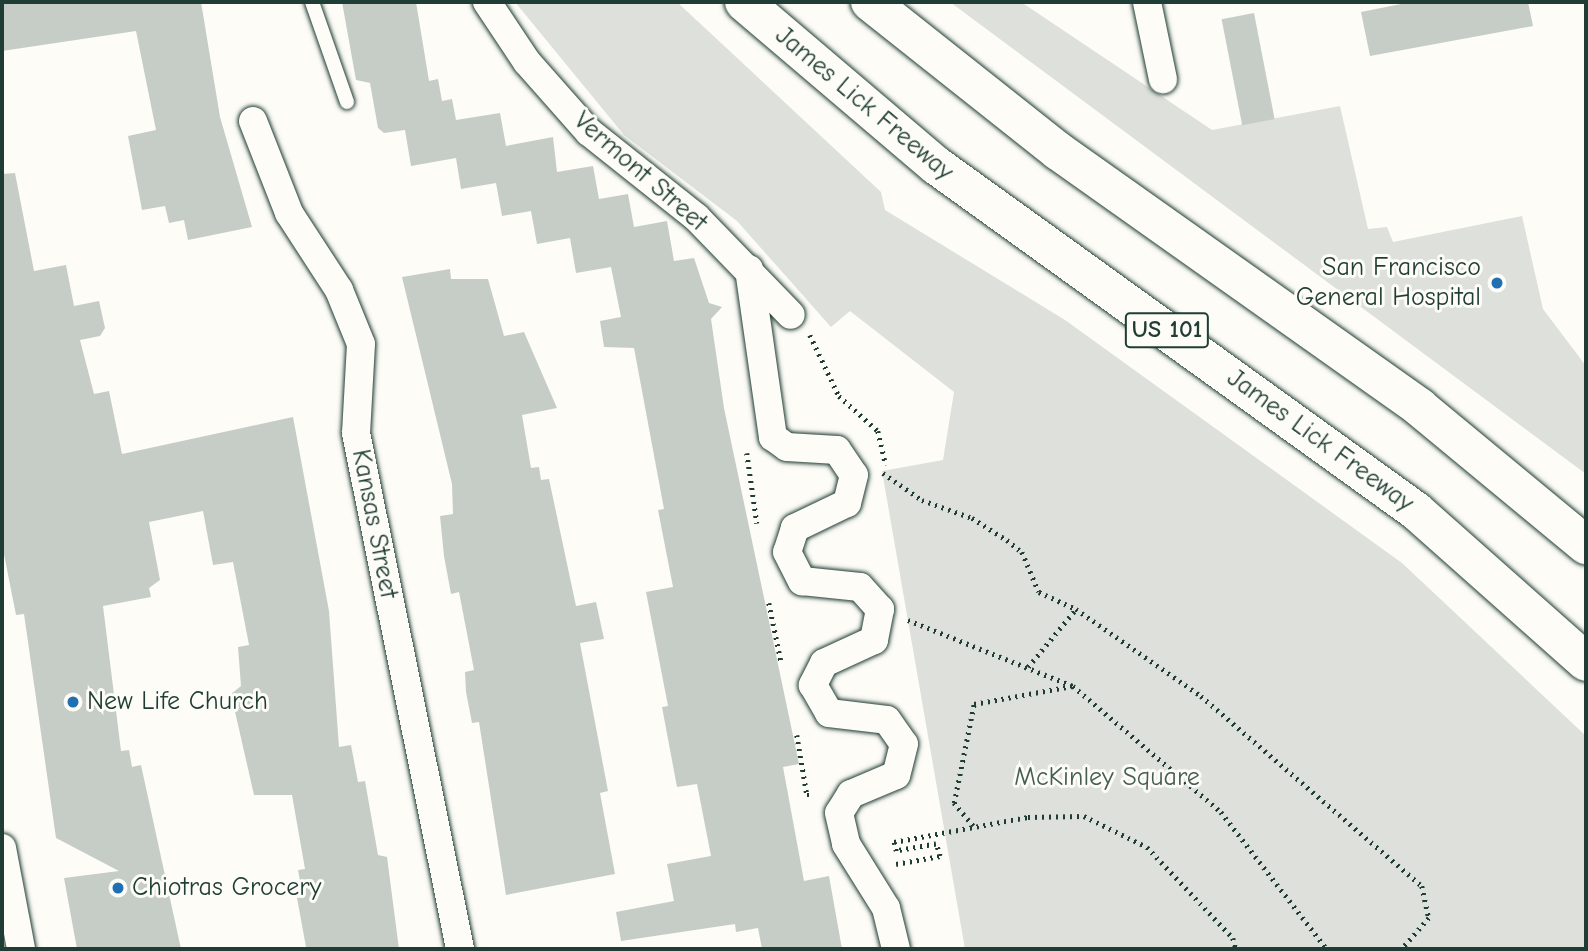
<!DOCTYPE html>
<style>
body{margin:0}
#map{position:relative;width:1588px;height:951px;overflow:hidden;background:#fdfcf7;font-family:"Comic Neue",sans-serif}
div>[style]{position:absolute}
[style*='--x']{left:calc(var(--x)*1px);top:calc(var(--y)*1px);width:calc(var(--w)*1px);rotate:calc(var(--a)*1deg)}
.green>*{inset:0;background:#dde0db}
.building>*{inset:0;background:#c6cdc7;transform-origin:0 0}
.path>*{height:4.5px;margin-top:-2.25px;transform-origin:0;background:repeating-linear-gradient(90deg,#1f3d34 0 2px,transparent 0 7px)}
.roads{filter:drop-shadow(0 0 2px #1f3d34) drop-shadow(0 0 2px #1f3d34)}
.lane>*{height:14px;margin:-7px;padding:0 7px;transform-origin:7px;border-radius:7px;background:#fdfcf7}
.street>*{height:28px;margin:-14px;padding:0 14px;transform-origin:14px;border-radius:14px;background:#fdfcf7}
.highway>*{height:38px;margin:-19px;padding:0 19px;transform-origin:19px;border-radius:19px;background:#fdfcf7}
.dots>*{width:19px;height:19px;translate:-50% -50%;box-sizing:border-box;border:4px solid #fdfcf7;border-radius:50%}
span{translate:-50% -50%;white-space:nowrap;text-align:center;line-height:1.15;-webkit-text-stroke:6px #fdfcf7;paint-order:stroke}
.shield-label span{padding:2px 5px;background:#fdfcf7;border:2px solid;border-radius:5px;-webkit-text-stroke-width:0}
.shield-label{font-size:24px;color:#1f3d34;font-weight:700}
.street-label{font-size:26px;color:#1f3d34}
.poi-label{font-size:26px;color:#1f3d34}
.right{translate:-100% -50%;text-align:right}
.left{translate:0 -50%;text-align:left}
.park-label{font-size:26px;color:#455e55}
.frame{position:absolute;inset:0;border:4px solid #1f3d34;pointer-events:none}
</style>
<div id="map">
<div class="green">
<i style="clip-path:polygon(515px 2px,677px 2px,881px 192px,885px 210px,1065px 320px,1402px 563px,1586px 736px,1586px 949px,965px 949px,882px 471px,943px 460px,954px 392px,850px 311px,831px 327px,737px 221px,624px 135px)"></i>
<i style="clip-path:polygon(950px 2px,1021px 2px,1212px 130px,1340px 106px,1368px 229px,1387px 227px,1393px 242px,1522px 216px,1543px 309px,1586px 366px,1586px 474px)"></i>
</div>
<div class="building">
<i style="clip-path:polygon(2px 2px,201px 2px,220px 117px,252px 227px,188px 240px,184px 220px,169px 223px,165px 206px,142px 210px,128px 136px,156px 130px,136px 31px,2px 51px)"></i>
<i style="clip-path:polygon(342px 2px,416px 2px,429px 81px,438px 79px,442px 101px,452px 99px,456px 120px,500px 113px,506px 146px,553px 137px,557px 172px,593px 166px,599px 199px,628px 194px,634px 227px,667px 221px,674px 261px,694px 258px,709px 303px,722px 307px,711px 319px,724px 408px,799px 764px,783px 767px,804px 881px,829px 876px,842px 949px,762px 949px,758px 928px,736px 932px,735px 924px,621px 941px,616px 912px,674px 901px,667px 864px,711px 856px,697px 784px,677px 787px,662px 707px,668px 706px,646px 592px,673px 587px,658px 510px,664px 509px,634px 348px,604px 347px,600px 321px,621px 317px,611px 267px,576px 273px,570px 238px,537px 244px,531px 211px,502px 216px,496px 183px,461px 189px,456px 158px,411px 166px,405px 130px,384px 133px,378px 128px,370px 83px,356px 80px)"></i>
<i style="clip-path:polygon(1411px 2px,1528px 2px,1533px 26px,1370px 56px,1361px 12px)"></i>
<i style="left:1254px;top:13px;width:108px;height:33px;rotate:79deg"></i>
<i style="clip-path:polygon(15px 173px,34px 271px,66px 265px,74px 306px,99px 301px,105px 328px,100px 336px,80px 340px,94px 394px,109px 391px,122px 454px,293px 417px,329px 611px,339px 747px,351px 745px,358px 782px,365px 781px,378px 855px,387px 857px,399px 949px,306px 947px,297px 898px,303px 897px,298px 870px,305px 869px,292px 795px,254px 795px,231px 694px,241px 686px,238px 647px,249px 645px,233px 562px,213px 565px,203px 511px,149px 522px,160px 580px,149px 588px,151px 597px,103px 606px,121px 751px,129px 750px,132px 767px,141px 765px,181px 949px,77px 949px,64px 878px,119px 871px,56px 838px,24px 614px,16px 615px,2px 544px,2px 174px)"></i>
<i style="clip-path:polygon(450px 269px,451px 279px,488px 279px,504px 336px,524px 332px,557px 408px,522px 415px,531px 468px,539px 467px,541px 480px,549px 479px,576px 606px,596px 602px,604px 639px,580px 643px,608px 791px,600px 793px,615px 874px,506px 895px,479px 722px,472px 723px,466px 692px,465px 672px,474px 670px,459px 592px,451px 594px,444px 556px,440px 516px,453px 514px,452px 484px,402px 277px)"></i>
</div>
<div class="path">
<i style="--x:810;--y:335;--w:68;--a:64.6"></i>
<i style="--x:839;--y:396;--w:52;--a:41.9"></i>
<i style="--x:878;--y:431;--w:35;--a:77"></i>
<i style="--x:747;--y:453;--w:71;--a:81.9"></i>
<i style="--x:883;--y:473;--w:47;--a:34.7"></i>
<i style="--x:922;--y:500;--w:53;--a:19.8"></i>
<i style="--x:972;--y:518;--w:41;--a:32.2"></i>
<i style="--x:1007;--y:540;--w:19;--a:39"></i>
<i style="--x:1022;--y:552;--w:43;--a:67"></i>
<i style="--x:1039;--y:592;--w:41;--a:24.7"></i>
<i style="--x:769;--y:603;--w:59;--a:78.3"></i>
<i style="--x:908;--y:620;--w:178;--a:21.8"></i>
<i style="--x:1073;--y:686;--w:194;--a:40.4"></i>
<i style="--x:1221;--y:812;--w:173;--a:52.3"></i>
<i style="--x:1028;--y:667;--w:75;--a:-50.4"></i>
<i style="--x:1076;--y:609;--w:152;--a:34.8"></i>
<i style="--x:1201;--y:696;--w:291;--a:40.7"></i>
<i style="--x:1422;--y:886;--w:33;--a:78"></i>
<i style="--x:1429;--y:918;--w:41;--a:131.1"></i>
<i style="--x:797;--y:735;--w:61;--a:80.5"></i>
<i style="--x:807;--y:795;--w:6;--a:0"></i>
<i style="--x:973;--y:826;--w:30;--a:-130"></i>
<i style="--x:954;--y:803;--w:101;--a:-78.6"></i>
<i style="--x:974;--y:704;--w:100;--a:-10.4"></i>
<i style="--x:896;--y:864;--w:45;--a:-10.3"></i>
<i style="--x:940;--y:856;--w:13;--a:-108"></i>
<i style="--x:936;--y:844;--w:41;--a:170.1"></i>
<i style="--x:896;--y:851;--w:9;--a:-103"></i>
<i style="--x:894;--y:842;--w:136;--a:-10.6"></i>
<i style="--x:1028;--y:817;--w:56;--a:-1"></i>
<i style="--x:1084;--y:816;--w:70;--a:26.2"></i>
<i style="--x:1147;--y:847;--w:125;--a:46.6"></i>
<i style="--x:1233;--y:938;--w:11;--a:75"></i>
</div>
<div class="roads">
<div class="lane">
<i style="--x:312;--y:2;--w:106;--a:70.7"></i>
</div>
<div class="street">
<i style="--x:487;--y:2;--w:72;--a:56.3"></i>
<i style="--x:527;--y:62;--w:94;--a:48.5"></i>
<i style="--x:589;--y:132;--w:137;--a:38.5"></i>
<i style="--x:696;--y:217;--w:136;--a:45.9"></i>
<i style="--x:1147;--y:2;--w:79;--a:78.3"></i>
<i style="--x:253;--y:121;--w:99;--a:68.6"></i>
<i style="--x:289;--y:213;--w:92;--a:57"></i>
<i style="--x:339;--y:290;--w:58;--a:67.8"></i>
<i style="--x:361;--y:344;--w:89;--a:93.2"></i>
<i style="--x:356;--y:433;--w:526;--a:78.6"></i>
<i style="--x:749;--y:269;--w:170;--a:81.9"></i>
<i style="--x:773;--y:437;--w:17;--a:36"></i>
<i style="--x:787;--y:447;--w:50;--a:3.4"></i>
<i style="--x:837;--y:450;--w:30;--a:56"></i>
<i style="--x:854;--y:475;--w:29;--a:104"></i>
<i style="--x:847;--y:503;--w:58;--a:154.3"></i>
<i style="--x:795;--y:528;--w:25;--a:108"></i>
<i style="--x:787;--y:552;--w:33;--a:63"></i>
<i style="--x:802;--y:581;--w:58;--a:5.9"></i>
<i style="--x:860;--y:587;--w:30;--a:48"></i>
<i style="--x:880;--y:609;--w:32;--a:101"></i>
<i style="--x:874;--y:640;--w:55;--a:155.3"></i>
<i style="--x:824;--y:663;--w:25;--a:117"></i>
<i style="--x:813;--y:685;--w:32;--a:60"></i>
<i style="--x:829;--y:713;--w:58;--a:6.9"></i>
<i style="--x:887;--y:720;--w:29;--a:55"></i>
<i style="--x:904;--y:744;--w:32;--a:104"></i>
<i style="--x:896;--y:775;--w:49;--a:157.1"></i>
<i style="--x:851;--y:794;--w:22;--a:122"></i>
<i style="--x:839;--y:813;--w:32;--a:77"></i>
<i style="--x:846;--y:844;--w:75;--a:58"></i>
<i style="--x:886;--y:908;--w:42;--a:76.3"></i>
<i style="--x:2;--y:848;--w:103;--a:79.3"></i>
</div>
<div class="highway">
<i style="--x:744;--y:2;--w:253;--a:40.4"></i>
<i style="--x:937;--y:166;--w:590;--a:35.76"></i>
<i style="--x:1416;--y:511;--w:227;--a:41.6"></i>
<i style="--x:870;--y:2;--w:240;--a:38.4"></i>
<i style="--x:1058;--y:151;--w:443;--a:35.3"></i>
<i style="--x:1419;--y:407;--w:217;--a:39.6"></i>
</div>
</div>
<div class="dots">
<i style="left:1497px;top:283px;background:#1f6fb2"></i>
<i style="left:73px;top:702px;background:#1f6fb2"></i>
<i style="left:118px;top:888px;background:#1f6fb2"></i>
</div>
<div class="shield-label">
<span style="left:1167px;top:330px">US 101</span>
</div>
<div class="street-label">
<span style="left:864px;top:104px;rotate:40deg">James Lick Freeway</span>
<span style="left:640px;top:172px;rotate:41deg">Vermont Street</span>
<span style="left:1320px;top:441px;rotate:36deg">James Lick Freeway</span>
<span style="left:374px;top:524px;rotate:79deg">Kansas Street</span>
</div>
<div class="poi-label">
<span class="right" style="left:1481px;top:283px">San Francisco<br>General Hospital</span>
<span class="left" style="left:87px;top:702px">New Life Church</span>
<span class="left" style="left:132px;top:888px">Chiotras Grocery</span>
</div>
<div class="park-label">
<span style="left:1107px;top:778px">McKinley Square</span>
</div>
<div class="frame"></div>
</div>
